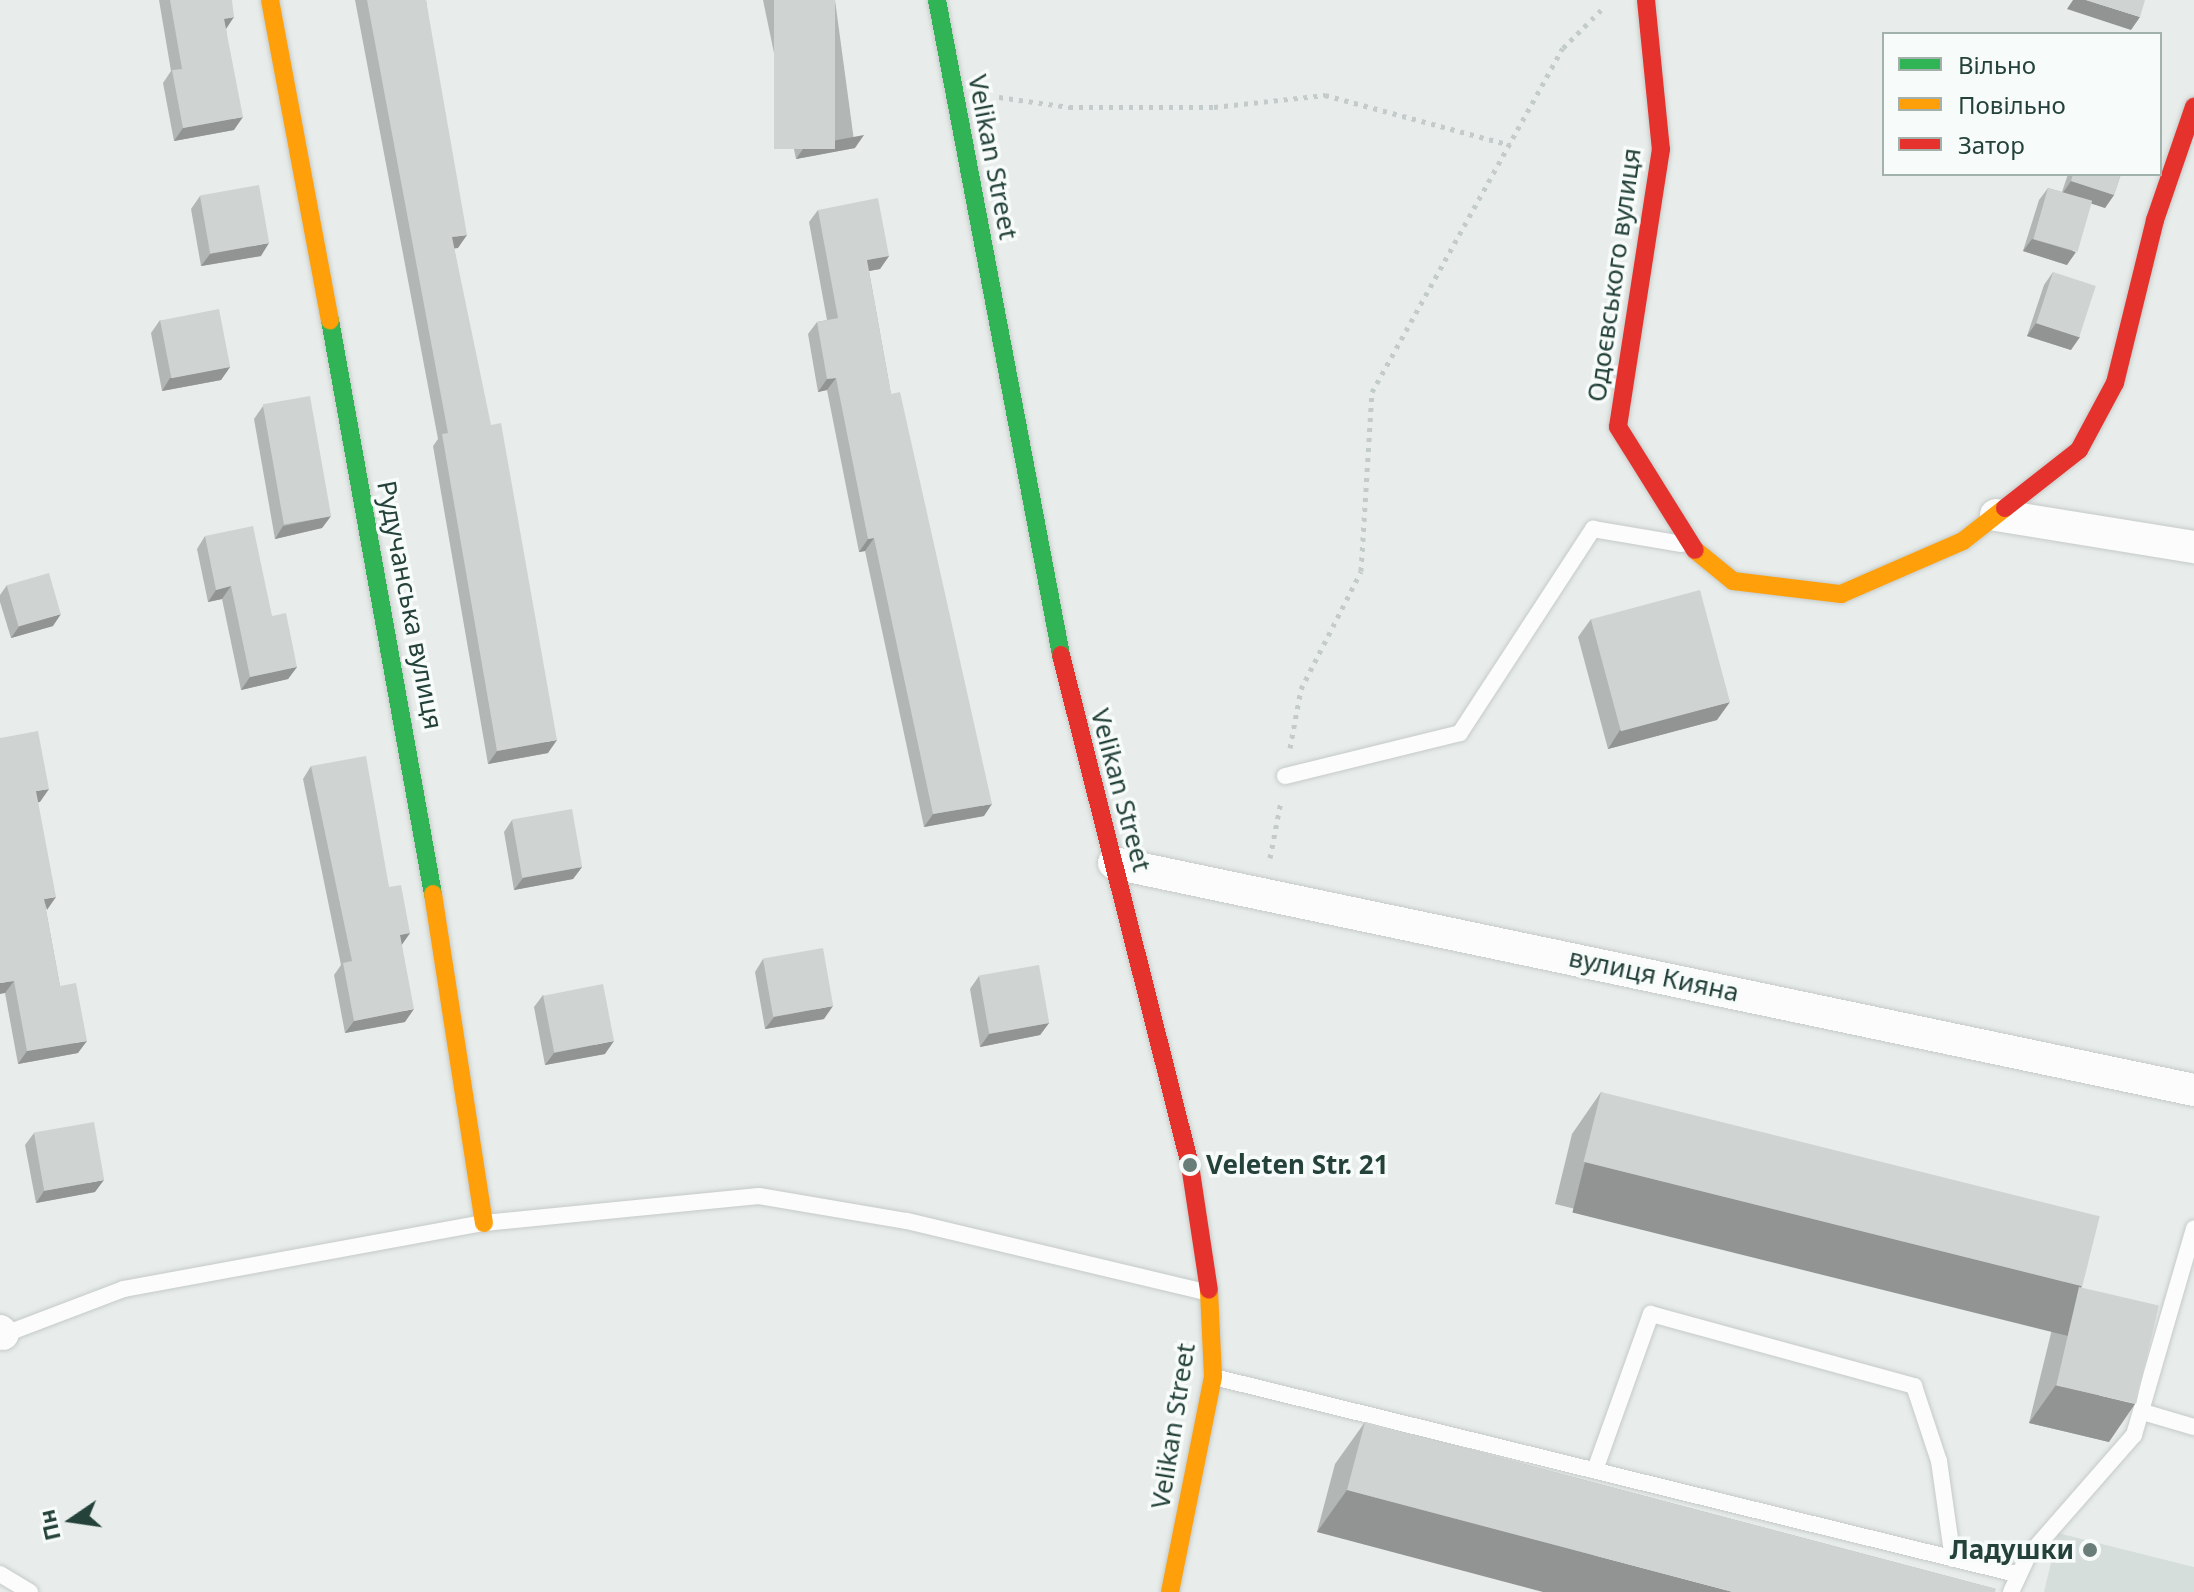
<!DOCTYPE html>
<meta charset="utf-8">
<style>
body{margin:0}
#map{position:relative;width:2194px;height:1592px;overflow:hidden;background:#e8edeb;font-family:"Noto Sans",sans-serif}
div>[style]{position:absolute}
[style*='--x']{left:calc(var(--x)*1px);top:calc(var(--y)*1px);width:calc(var(--w)*1px);rotate:calc(var(--a)*1deg)}
.built>*{inset:0;background:#d6dedb}
.path>*{height:5px;margin-top:-2.5px;transform-origin:0;background:repeating-linear-gradient(90deg,#c3ccca 0 4px,transparent 0 10px)}
.roads{filter:drop-shadow(0 0 2px #c5cac8) drop-shadow(0 0 2px #c5cac8)}
.lane>*{height:16px;margin:-8px;padding:0 8px;transform-origin:8px;border-radius:8px;background:#fcfcfc}
.street>*{height:32px;margin:-16px;padding:0 16px;transform-origin:16px;border-radius:16px;background:#fcfcfc}
.fast>*{height:18px;margin:-9px;padding:0 9px;transform-origin:9px;border-radius:9px;background:#30b455}
.slow>*{height:18px;margin:-9px;padding:0 9px;transform-origin:9px;border-radius:9px;background:#ff9f0a}
.jam>*{height:18px;margin:-9px;padding:0 9px;transform-origin:9px;border-radius:9px;background:#e5322d}
.wall>*{inset:0;background:#b2b6b5}
.shaded-wall>*{inset:0;background:#919493;transform-origin:0 0}
.building>*{inset:0;background:#cfd4d2;transform-origin:0 0}
.dots>*{width:22px;height:22px;translate:-50% -50%;box-sizing:border-box;border:4px solid #f7fbf9;border-radius:50%}
span{translate:-50% -50%;white-space:nowrap;text-align:center;line-height:1.15;-webkit-text-stroke:7px #f7fbf9;paint-order:stroke}
.street-label{font-size:26px;color:#24423a}
.poi-label{font-size:26px;color:#24423a;font-weight:700}
.left{translate:0 -50%;text-align:left}
.right{translate:-100% -50%;text-align:right}
.legend{position:absolute;left:1882px;top:32px;width:280px;height:144px;box-sizing:border-box;background:#f7fbf9;border:2px solid #a3b1ad;margin:0;padding:10px 14px;list-style:none;font-size:24px;color:#24423a}
.legend li{display:flex;align-items:center;gap:16px;height:40px}
.legend b{width:40px;border:2px solid #a3b1ad}
.north{position:absolute;left:32px;top:1480px;width:80px;height:80px;-webkit-text-stroke:6px #f7fbf9;paint-order:stroke;rotate:257deg;font-size:22px;font-weight:700;line-height:32px;text-align:center;color:#24423a}
.north::after{content:'';display:block;margin:auto;width:28px;height:36px;background:#24423a;clip-path:polygon(50% 0,100% 100%,50% 72%,0 100%)}
</style>
<div id="map">
<div class="built">
<i style="clip-path:polygon(2058px 1533px,2194px 1567px,2194px 1592px,2044px 1592px)"></i>
</div>
<div class="path">
<i style="--x:999;--y:97;--w:71;--a:8.1"></i>
<i style="--x:1069;--y:107;--w:145;--a:0"></i>
<i style="--x:1214;--y:107;--w:112;--a:-6.2"></i>
<i style="--x:1325;--y:95;--w:192;--a:15.1"></i>
<i style="--x:1290;--y:748;--w:60;--a:-79.4"></i>
<i style="--x:1301;--y:689;--w:132;--a:-63"></i>
<i style="--x:1361;--y:571;--w:179;--a:-86.5"></i>
<i style="--x:1372;--y:392;--w:393;--a:-61"></i>
<i style="--x:1563;--y:48;--w:57;--a:-45"></i>
<i style="--x:1270;--y:858;--w:58;--a:-79.1"></i>
</div>
<div class="roads">
<div class="lane">
<i style="--x:1285;--y:776;--w:180;--a:-13.8"></i>
<i style="--x:1460;--y:733;--w:244;--a:-56.9"></i>
<i style="--x:1593;--y:529;--w:90;--a:9.6"></i>
<i style="--x:0;--y:1336;--w:133;--a:-20.8"></i>
<i style="--x:124;--y:1289;--w:366;--a:-10.4"></i>
<i style="--x:484;--y:1223;--w:276;--a:-5.6"></i>
<i style="--x:759;--y:1196;--w:150;--a:9.6"></i>
<i style="--x:907;--y:1221;--w:305;--a:13.4"></i>
<i style="--x:1214;--y:1377;--w:826;--a:13.8"></i>
<i style="--x:2143;--y:1412;--w:53;--a:16.4"></i>
<i style="--x:1595;--y:1470;--w:166;--a:-70.3"></i>
<i style="--x:1651;--y:1314;--w:273;--a:15.3"></i>
<i style="--x:1914;--y:1386;--w:79;--a:71.6"></i>
<i style="--x:1939;--y:1461;--w:99;--a:81.9"></i>
<i style="--x:0;--y:1574;--w:35;--a:31"></i>
<i style="--x:2011;--y:1592;--w:40;--a:-65"></i>
<i style="--x:2028;--y:1556;--w:161;--a:-48.8"></i>
<i style="--x:2134;--y:1435;--w:215;--a:-73.8"></i>
</div>
<div class="street">
<i style="--x:1996;--y:515;--w:201;--a:9.2"></i>
<i style="--x:1114;--y:863;--w:1104;--a:11.87"></i>
<i style="--x:0;--y:1331;--w:4;--a:45"></i>
</div>
<div class="fast">
<i style="--x:937;--y:0;--w:667;--a:79.28"></i>
<i style="--x:330;--y:320;--w:583;--a:79.83"></i>
</div>
<div class="slow">
<i style="--x:270;--y:0;--w:326;--a:79.4"></i>
<i style="--x:1695;--y:550;--w:49;--a:39.2"></i>
<i style="--x:1733;--y:581;--w:109;--a:6.9"></i>
<i style="--x:1841;--y:594;--w:133;--a:-23.5"></i>
<i style="--x:1963;--y:541;--w:53;--a:-38.2"></i>
<i style="--x:433;--y:894;--w:333;--a:81.2"></i>
<i style="--x:1170;--y:1592;--w:220;--a:-78.7"></i>
<i style="--x:1213;--y:1376;--w:86;--a:-92.7"></i>
</div>
<div class="jam">
<i style="--x:1646;--y:0;--w:150;--a:84.3"></i>
<i style="--x:1661;--y:149;--w:281;--a:98.8"></i>
<i style="--x:1618;--y:427;--w:145;--a:58"></i>
<i style="--x:2005;--y:508;--w:94;--a:-38.1"></i>
<i style="--x:2079;--y:450;--w:76;--a:-61.8"></i>
<i style="--x:2115;--y:383;--w:168;--a:-76.2"></i>
<i style="--x:2155;--y:220;--w:120;--a:-71"></i>
<i style="--x:1061;--y:655;--w:526;--a:75.81"></i>
<i style="--x:1190;--y:1165;--w:126;--a:81.4"></i>
</div>
</div>
<div class="wall">
<i style="clip-path:polygon(159px 0,232px 0,226px 28px,234px 130px,174px 141px,163px 83px,171px 71px)"></i>
<i style="clip-path:polygon(355px 0,426px 0,458px 248px,454px 248px,548px 753px,488px 764px,433px 446px,438px 439px)"></i>
<i style="clip-path:polygon(763px 0,835px 0,855px 148px,796px 159px)"></i>
<i style="clip-path:polygon(2068px 174px,2121px 174px,2114px 195px,2105px 208px,2091px 203px,2067px 265px,2023px 251px,2039px 200px,2048px 188px,2062px 192px)"></i>
<i style="clip-path:polygon(200px 196px,261px 256px,201px 266px,191px 209px)"></i>
<i style="clip-path:polygon(818px 210px,889px 256px,880px 269px,869px 271px,891px 394px,984px 816px,924px 827px,865px 551px,859px 552px,827px 390px,818px 392px,808px 334px,817px 322px,827px 320px,809px 222px)"></i>
<i style="clip-path:polygon(2053px 272px,2071px 350px,2027px 336px,2044px 285px)"></i>
<i style="clip-path:polygon(160px 320px,230px 367px,221px 380px,162px 391px,151px 333px)"></i>
<i style="clip-path:polygon(263px 406px,331px 516px,322px 528px,275px 539px,254px 419px)"></i>
<i style="clip-path:polygon(205px 536px,272px 616px,297px 667px,288px 679px,241px 690px,222px 599px,208px 602px,197px 549px)"></i>
<i style="clip-path:polygon(7px 585px,53px 626px,11px 638px,0 602px,0 595px)"></i>
<i style="clip-path:polygon(1591px 619px,1717px 720px,1608px 749px,1578px 637px)"></i>
<i style="clip-path:polygon(0 738px,40px 802px,38px 802px,46px 910px,60px 986px,78px 1053px,18px 1064px,5px 993px)"></i>
<i style="clip-path:polygon(311px 766px,389px 887px,410px 933px,402px 944px,405px 1022px,345px 1033px,334px 975px,341px 965px,303px 779px)"></i>
<i style="clip-path:polygon(512px 820px,582px 867px,573px 879px,514px 890px,504px 832px)"></i>
<i style="clip-path:polygon(763px 959px,824px 1019px,765px 1029px,755px 972px)"></i>
<i style="clip-path:polygon(979px 976px,1049px 1023px,1040px 1035px,980px 1047px,970px 989px)"></i>
<i style="clip-path:polygon(543px 995px,605px 1054px,545px 1065px,534px 1007px)"></i>
<i style="clip-path:polygon(1601px 1092px,2082px 1283px,2079px 1287px,2109px 1442px,2029px 1423px,2053px 1325px,1555px 1204px,1572px 1134px)"></i>
<i style="clip-path:polygon(34px 1133px,95px 1192px,36px 1203px,25px 1145px)"></i>
<i style="clip-path:polygon(1365px 1422px,1996px 1589px,1317px 1532px,1335px 1464px)"></i>
</div>
<div class="shaded-wall">
<i style="clip-path:polygon(2073px 0,2086px 0,2140px 17px,2131px 30px,2067px 9px)"></i>
<i style="clip-path:polygon(234px 17px,226px 29px,224px 19px)"></i>
<i style="clip-path:polygon(243px 117px,234px 130px,174px 141px,183px 128px)"></i>
<i style="clip-path:polygon(864px 135px,855px 148px,796px 159px,805px 146px)"></i>
<i style="clip-path:polygon(2071px 181px,2114px 195px,2105px 208px,2062px 194px)"></i>
<i style="clip-path:polygon(467px 235px,458px 248px,443px 250px,452px 237px)"></i>
<i style="clip-path:polygon(2032px 239px,2076px 252px,2067px 265px,2023px 251px)"></i>
<i style="clip-path:polygon(269px 243px,261px 256px,201px 266px,210px 254px)"></i>
<i style="clip-path:polygon(889px 256px,880px 269px,858px 273px,867px 260px)"></i>
<i style="clip-path:polygon(2036px 323px,2080px 337px,2071px 350px,2027px 336px)"></i>
<i style="clip-path:polygon(230px 367px,221px 380px,162px 391px,170px 378px)"></i>
<i style="clip-path:polygon(836px 378px,827px 390px,818px 392px,827px 379px)"></i>
<i style="clip-path:polygon(331px 516px,322px 528px,275px 539px,283px 526px)"></i>
<i style="clip-path:polygon(874px 538px,865px 551px,859px 552px,868px 539px)"></i>
<i style="clip-path:polygon(231px 586px,222px 599px,208px 602px,216px 590px)"></i>
<i style="clip-path:polygon(61px 614px,53px 626px,11px 638px,20px 625px)"></i>
<i style="clip-path:polygon(297px 667px,288px 679px,241px 690px,250px 677px)"></i>
<i style="clip-path:polygon(1730px 702px,1717px 720px,1608px 749px,1620px 730px)"></i>
<i style="clip-path:polygon(557px 740px,548px 753px,488px 764px,497px 751px)"></i>
<i style="clip-path:polygon(49px 789px,40px 802px,27px 804px,36px 791px)"></i>
<i style="clip-path:polygon(992px 804px,984px 816px,924px 827px,933px 814px)"></i>
<i style="clip-path:polygon(582px 867px,573px 879px,514px 890px,523px 878px)"></i>
<i style="clip-path:polygon(56px 897px,47px 910px,44px 899px)"></i>
<i style="clip-path:polygon(410px 933px,401px 946px,400px 935px)"></i>
<i style="clip-path:polygon(14px 981px,5px 993px,0 994px,0 983px)"></i>
<i style="clip-path:polygon(833px 1006px,824px 1019px,765px 1029px,774px 1017px)"></i>
<i style="clip-path:polygon(414px 1009px,405px 1022px,345px 1033px,354px 1021px)"></i>
<i style="clip-path:polygon(1049px 1023px,1040px 1035px,980px 1047px,989px 1034px)"></i>
<i style="clip-path:polygon(87px 1041px,78px 1053px,18px 1064px,27px 1051px)"></i>
<i style="clip-path:polygon(614px 1041px,605px 1054px,545px 1065px,554px 1053px)"></i>
<i style="left:1585px;top:1162px;width:512px;height:52px;rotate:14deg"></i>
<i style="clip-path:polygon(104px 1180px,95px 1192px,36px 1203px,44px 1191px)"></i>
<i style="clip-path:polygon(2056px 1385px,2135px 1404px,2109px 1442px,2029px 1423px)"></i>
<i style="clip-path:polygon(1347px 1490px,1733px 1592px,1543px 1592px,1317px 1532px)"></i>
</div>
<div class="building">
<i style="clip-path:polygon(170px 0,232px 0,234px 17px,224px 19px,243px 117px,183px 128px,172px 70px,182px 69px)"></i>
<i style="clip-path:polygon(367px 0,426px 0,467px 235px,452px 237px,491px 425px,501px 423px,557px 740px,497px 751px,442px 434px,448px 433px)"></i>
<i style="left:774px;top:0;width:61px;height:149px"></i>
<i style="clip-path:polygon(2086px 0,2145px 0,2140px 17px)"></i>
<i style="clip-path:polygon(2073px 174px,2121px 174px,2114px 195px,2071px 181px)"></i>
<i style="left:259px;top:185px;width:59px;height:60px;rotate:80deg"></i>
<i style="left:2048px;top:188px;width:46px;height:53px;rotate:16deg"></i>
<i style="clip-path:polygon(878px 198px,889px 256px,867px 260px,891px 394px,900px 392px,992px 804px,933px 814px,874px 538px,868px 539px,836px 378px,827px 379px,817px 322px,838px 318px,818px 210px)"></i>
<i style="left:2053px;top:272px;width:45px;height:54px;rotate:18deg"></i>
<i style="left:219px;top:309px;width:59px;height:60px;rotate:79deg"></i>
<i style="left:310px;top:396px;width:122px;height:48px;rotate:80deg"></i>
<i style="clip-path:polygon(253px 526px,272px 616px,286px 613px,297px 667px,250px 677px,231px 586px,216px 590px,205px 536px)"></i>
<i style="left:49px;top:573px;width:43px;height:44px;rotate:74deg"></i>
<i style="left:1700px;top:590px;width:116px;height:113px;rotate:75deg"></i>
<i style="clip-path:polygon(38px 731px,49px 789px,36px 791px,56px 897px,44px 899px,60px 986px,76px 983px,87px 1041px,27px 1051px,14px 981px,0 983px,0 738px)"></i>
<i style="clip-path:polygon(366px 756px,389px 887px,401px 885px,410px 933px,400px 935px,414px 1009px,354px 1021px,343px 963px,352px 961px,311px 766px)"></i>
<i style="left:572px;top:809px;width:59px;height:61px;rotate:80deg"></i>
<i style="left:823px;top:948px;width:59px;height:61px;rotate:80deg"></i>
<i style="left:1039px;top:965px;width:59px;height:61px;rotate:80deg"></i>
<i style="left:603px;top:984px;width:58px;height:61px;rotate:79deg"></i>
<i style="left:1601px;top:1092px;width:514px;height:72px;rotate:14deg"></i>
<i style="left:94px;top:1122px;width:59px;height:61px;rotate:80deg"></i>
<i style="left:2079px;top:1287px;width:82px;height:101px;rotate:13deg"></i>
<i style="clip-path:polygon(1365px 1422px,1996px 1589px,1995px 1592px,1733px 1592px,1347px 1490px)"></i>
</div>
<div class="dots">
<i style="left:1190px;top:1165px;background:#697e78"></i>
<i style="left:2090px;top:1550px;background:#697e78"></i>
</div>
<div class="street-label">
<span style="left:993px;top:157px;rotate:79deg">Velikan Street</span>
<span style="left:1614px;top:275px;rotate:-82deg">Одоєвського вулиця</span>
<span style="left:410px;top:605px;rotate:79deg">Рудучанська вулиця</span>
<span style="left:1121px;top:790px;rotate:75deg">Velikan Street</span>
<span style="left:1654px;top:975px;rotate:12deg">вулиця Кияна</span>
<span style="left:1173px;top:1426px;rotate:-81deg">Velikan Street</span>
</div>
<div class="poi-label">
<span class="left" style="left:1206px;top:1165px">Veleten Str. 21</span>
<span class="right" style="left:2074px;top:1550px">Ладушки</span>
</div>
<ul class="legend">
<li><b style="height:10px;background:#30b455"></b>Вільно</li>
<li><b style="height:10px;background:#ff9f0a"></b>Повільно</li>
<li><b style="height:10px;background:#e5322d"></b>Затор</li>
</ul>
<div class="north">Пн</div>
</div>
